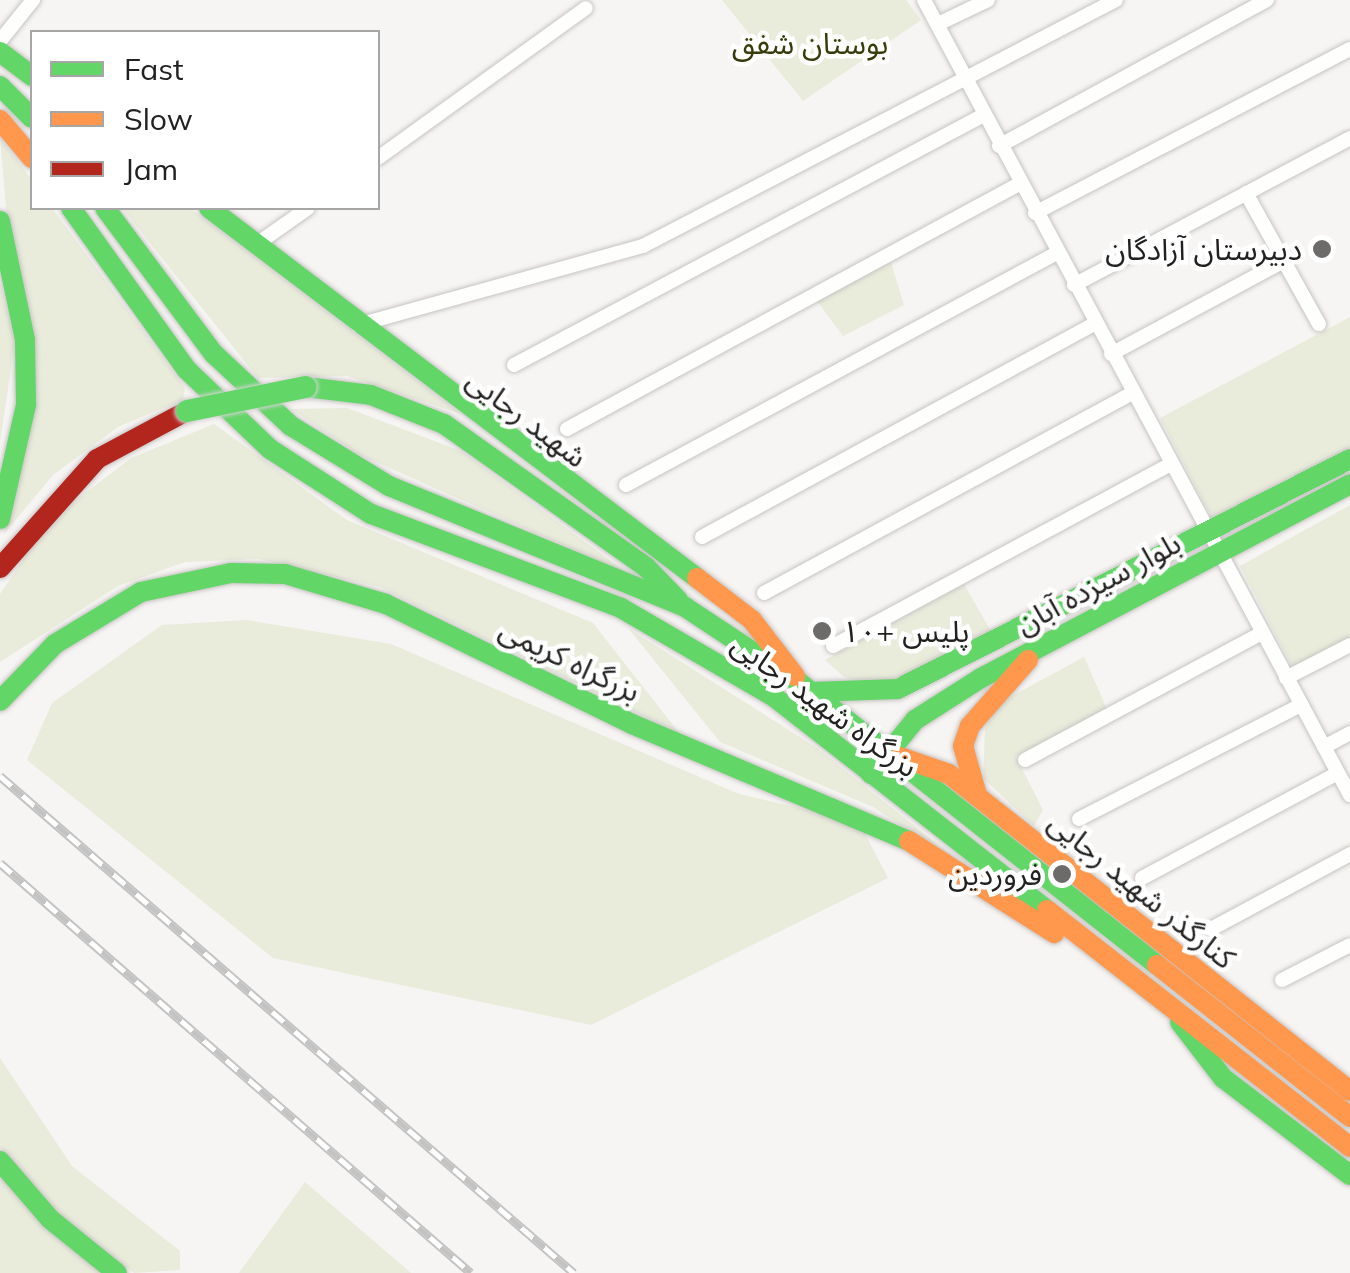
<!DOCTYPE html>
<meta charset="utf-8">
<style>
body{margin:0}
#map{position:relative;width:1350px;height:1273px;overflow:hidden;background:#f7f5f3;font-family:Mulish,"Noto Sans Arabic",sans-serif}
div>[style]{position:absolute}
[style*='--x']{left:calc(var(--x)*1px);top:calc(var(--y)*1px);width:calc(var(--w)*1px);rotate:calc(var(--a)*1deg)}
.green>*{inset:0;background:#e9ebdb}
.roads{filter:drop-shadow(0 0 2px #c6c4c3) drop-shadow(0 0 2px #c6c4c3)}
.street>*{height:14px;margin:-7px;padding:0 7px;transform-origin:7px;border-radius:7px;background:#fefefd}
.fast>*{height:20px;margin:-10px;padding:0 10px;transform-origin:10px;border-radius:10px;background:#63d668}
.slow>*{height:20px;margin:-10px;padding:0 10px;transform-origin:10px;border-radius:10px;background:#ff974d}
.jam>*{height:20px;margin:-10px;padding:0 10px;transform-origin:10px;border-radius:10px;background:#b3261e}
.rail>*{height:9px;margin-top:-4.5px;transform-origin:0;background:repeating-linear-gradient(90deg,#fff 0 15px,#c3c3c3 0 30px);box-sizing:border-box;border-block:2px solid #c3c3c3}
.bridges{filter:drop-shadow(0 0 2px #d4d3d3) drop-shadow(0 0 2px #d4d3d3)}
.fast-bridge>*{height:22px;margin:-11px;padding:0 11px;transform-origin:11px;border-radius:11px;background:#63d668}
.dots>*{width:28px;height:28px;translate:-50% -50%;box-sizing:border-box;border:5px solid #fff;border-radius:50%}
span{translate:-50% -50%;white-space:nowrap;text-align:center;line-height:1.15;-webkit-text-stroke:9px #fff;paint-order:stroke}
.park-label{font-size:30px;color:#383c0b}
.poi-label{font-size:30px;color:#232120}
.right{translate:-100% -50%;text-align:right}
.left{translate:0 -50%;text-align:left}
.street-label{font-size:30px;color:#232120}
.legend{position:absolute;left:30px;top:30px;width:350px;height:180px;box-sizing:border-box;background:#fff;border:2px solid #a7a6a6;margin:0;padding:12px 18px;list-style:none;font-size:30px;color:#232120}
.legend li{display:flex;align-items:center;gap:20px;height:50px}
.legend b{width:50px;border:2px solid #a7a6a6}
</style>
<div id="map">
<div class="green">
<i style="clip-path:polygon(722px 0,906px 0,921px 20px,803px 101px)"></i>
<i style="clip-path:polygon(0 138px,32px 180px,32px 208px,52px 208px,185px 388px,183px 400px,118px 427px,53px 475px,4px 534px,27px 449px)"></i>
<i style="clip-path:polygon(122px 208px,190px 208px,461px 414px,347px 376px,258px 378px)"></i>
<i style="clip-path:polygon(889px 256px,904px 305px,843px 336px,814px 297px)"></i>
<i style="clip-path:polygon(0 282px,15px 342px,0 442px)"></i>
<i style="clip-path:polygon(1350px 317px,1350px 455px,1215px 524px,1160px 418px)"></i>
<i style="clip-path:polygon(347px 408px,461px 451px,629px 574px,360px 455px,291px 409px)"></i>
<i style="clip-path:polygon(214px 424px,347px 520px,593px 623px,680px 734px,380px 587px,259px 559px,185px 562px,118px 586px,0 662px,0 594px,50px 520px,131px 458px)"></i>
<i style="clip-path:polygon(1350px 505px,1350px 639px,1293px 668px,1240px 566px)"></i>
<i style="clip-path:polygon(964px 584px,992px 633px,879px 686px,844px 677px,825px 660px)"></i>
<i style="clip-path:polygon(246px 620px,391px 644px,739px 794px,859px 822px,888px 878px,591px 1025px,273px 958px,27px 760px,52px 703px,162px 625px)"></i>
<i style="clip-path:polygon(628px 628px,817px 748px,966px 867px,873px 807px,720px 742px)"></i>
<i style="clip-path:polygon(1084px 657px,1107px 709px,1016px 757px,1043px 810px,1034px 826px,983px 778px,985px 729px,999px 703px)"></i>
<i style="clip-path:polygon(0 1058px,72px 1166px,180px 1251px,180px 1270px,134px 1273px,36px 1195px,0 1147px)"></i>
<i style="clip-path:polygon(0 1176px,106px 1273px,0 1273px)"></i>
<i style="clip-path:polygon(305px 1182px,411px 1273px,239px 1273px)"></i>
</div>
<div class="roads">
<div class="street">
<i style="--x:924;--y:0;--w:902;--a:61.82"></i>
<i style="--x:940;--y:23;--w:53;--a:-25.6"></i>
<i style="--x:0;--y:41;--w:53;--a:-51.2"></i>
<i style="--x:999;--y:146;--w:305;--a:-28.6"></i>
<i style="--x:378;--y:158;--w:256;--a:-35.8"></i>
<i style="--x:1246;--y:193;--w:150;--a:60.9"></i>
<i style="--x:1035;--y:213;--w:355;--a:-27.5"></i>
<i style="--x:257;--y:244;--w:62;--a:-35.2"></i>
<i style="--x:1074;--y:285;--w:313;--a:-28"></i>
<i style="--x:358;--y:325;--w:296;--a:-15.5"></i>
<i style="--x:643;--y:246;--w:533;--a:-27.48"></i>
<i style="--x:1111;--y:354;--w:196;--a:-28.3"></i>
<i style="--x:514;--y:365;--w:530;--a:-28.02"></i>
<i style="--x:567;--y:429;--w:514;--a:-28.46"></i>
<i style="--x:626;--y:485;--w:489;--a:-28.3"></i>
<i style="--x:702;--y:537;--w:447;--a:-28.5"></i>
<i style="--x:764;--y:593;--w:419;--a:-28.5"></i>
<i style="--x:833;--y:646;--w:384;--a:-28.3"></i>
<i style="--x:1286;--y:678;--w:72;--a:-27.3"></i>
<i style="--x:1324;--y:747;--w:30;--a:-28"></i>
<i style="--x:1025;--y:760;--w:269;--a:-28.2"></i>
<i style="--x:1079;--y:819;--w:250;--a:-27.2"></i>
<i style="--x:1142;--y:878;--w:222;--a:-28.2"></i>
<i style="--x:1211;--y:929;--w:158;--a:-28.3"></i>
<i style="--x:1282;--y:980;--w:76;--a:-27.2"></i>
</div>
<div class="fast">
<i style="--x:0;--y:52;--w:40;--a:37"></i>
<i style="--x:0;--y:86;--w:45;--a:45"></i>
<i style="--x:71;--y:208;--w:199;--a:54.4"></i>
<i style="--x:187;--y:370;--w:115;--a:43.6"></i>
<i style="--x:270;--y:449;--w:120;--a:32.8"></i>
<i style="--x:371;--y:514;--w:267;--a:20.6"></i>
<i style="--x:621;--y:608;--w:176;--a:30.1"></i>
<i style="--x:773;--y:696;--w:348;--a:38"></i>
<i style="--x:105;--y:208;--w:182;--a:53.3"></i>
<i style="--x:214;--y:354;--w:105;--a:43.1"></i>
<i style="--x:291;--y:426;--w:115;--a:31.5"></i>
<i style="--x:389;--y:486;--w:320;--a:22.2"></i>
<i style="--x:685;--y:607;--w:138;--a:33.5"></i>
<i style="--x:800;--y:683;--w:455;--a:38.3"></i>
<i style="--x:209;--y:208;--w:612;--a:37.17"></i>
<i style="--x:0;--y:221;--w:122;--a:78.1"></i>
<i style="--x:25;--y:340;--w:65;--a:89.1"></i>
<i style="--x:26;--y:405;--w:117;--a:102.8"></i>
<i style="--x:306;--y:387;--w:65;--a:7"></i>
<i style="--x:371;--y:395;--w:79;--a:21.7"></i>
<i style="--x:444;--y:424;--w:247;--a:35.3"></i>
<i style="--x:646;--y:567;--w:46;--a:45.9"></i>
<i style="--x:811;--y:692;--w:87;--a:-2"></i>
<i style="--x:898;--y:689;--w:507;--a:-26.97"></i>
<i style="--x:0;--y:701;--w:79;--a:-46"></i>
<i style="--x:55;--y:644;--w:100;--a:-31.2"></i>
<i style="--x:141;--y:592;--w:92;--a:-11.9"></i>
<i style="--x:231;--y:573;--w:54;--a:1.1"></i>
<i style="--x:285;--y:574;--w:105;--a:16.5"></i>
<i style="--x:386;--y:604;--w:274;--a:26"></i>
<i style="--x:632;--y:724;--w:301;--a:22.9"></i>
<i style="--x:871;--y:774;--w:70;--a:-50.8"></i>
<i style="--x:915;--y:720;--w:78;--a:-32.5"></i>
<i style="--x:981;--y:678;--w:417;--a:-27.7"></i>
<i style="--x:1180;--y:1022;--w:71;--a:52.5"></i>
<i style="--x:1223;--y:1078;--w:160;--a:37.4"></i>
<i style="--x:0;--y:1161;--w:77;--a:49.2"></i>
<i style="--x:50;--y:1219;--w:86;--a:38.9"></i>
</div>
<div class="slow">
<i style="--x:0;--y:120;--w:50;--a:49.9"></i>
<i style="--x:697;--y:578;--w:69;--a:37.4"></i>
<i style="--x:752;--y:620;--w:71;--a:52.5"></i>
<i style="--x:900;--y:757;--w:52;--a:19.1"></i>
<i style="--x:949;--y:774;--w:511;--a:38.33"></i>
<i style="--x:977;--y:795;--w:51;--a:-105.9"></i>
<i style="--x:963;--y:746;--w:21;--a:-71"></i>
<i style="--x:970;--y:726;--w:88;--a:-48.7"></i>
<i style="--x:909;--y:841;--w:172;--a:32.4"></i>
<i style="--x:1047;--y:910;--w:385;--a:38"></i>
<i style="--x:1157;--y:965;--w:246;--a:38.2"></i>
</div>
<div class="jam">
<i style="--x:0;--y:568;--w:146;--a:-48.3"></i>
<i style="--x:97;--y:459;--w:102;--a:-28.1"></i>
</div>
</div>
<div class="rail">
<i style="--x:0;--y:776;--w:759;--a:40.89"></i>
<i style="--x:0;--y:863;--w:624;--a:41.04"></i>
</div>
<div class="bridges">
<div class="fast-bridge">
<i style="--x:187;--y:411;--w:121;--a:-11.4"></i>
</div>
</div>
<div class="dots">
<i style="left:1322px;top:249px;background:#6d6b6a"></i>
<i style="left:822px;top:631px;background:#6d6b6a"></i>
<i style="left:1062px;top:874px;background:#6d6b6a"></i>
</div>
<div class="park-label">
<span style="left:810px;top:43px">بوستان شفق</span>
</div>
<div class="poi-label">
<span class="right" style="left:1302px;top:249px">دبیرستان آزادگان</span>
<span class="left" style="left:842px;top:631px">پلیس +۱۰</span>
<span class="right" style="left:1042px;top:874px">فروردین</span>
</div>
<div class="street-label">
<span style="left:527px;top:418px;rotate:37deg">شهید رجایی</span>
<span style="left:1098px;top:583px;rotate:-28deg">بلوار سیزده آبان</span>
<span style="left:570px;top:660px;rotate:26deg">بزرگراه کریمی</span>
<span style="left:825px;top:705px;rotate:36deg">بزرگراه شهید رجایی</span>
<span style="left:1142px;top:890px;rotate:39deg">کنارگذر شهید رجایی</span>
</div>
<ul class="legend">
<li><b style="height:12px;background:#63d668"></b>Fast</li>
<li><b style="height:12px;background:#ff974d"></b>Slow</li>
<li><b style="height:12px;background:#b3261e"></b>Jam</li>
</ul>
</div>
